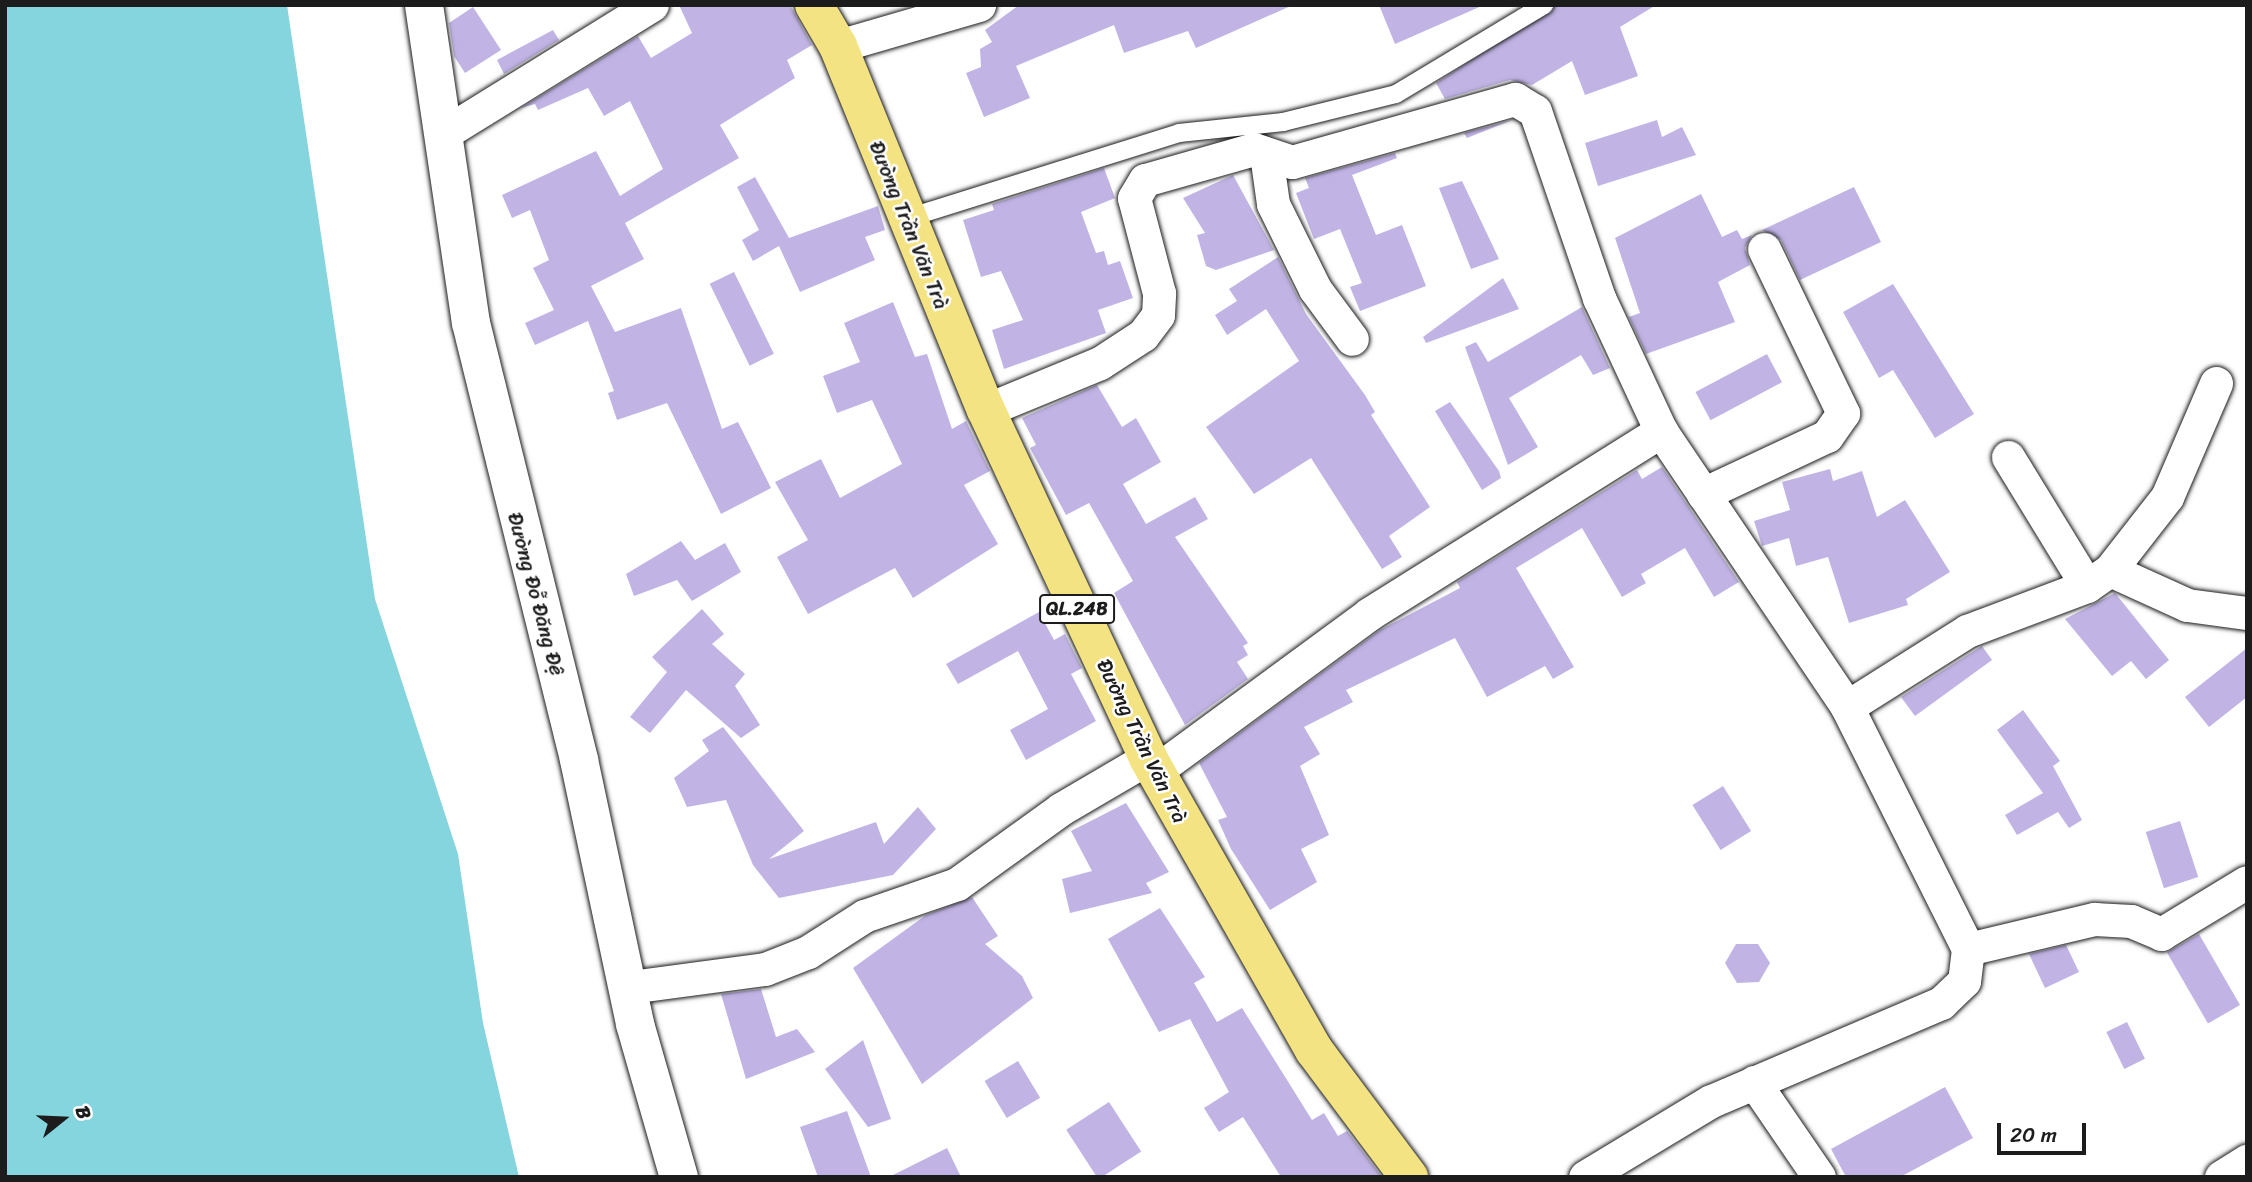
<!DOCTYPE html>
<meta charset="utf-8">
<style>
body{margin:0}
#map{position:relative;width:2252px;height:1182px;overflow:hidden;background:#fff;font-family:Sriracha,sans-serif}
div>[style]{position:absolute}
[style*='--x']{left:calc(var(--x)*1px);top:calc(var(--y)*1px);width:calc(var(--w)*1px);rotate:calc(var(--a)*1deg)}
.water>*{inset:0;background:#85d5df}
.building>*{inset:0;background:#c1b4e5;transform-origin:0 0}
.roads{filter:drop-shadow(0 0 2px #1c1c1c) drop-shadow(0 0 2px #1c1c1c)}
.lane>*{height:18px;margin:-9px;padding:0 9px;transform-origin:9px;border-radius:9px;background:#fff}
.street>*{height:33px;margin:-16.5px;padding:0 16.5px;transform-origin:16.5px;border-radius:16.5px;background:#fff}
.secondary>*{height:38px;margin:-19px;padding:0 19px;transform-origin:19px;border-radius:19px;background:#fff}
.primary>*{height:38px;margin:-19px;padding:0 19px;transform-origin:19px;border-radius:19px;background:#f4e382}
span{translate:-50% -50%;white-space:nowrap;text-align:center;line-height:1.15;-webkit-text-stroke:5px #fff;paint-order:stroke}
.shield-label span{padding:2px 5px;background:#fff;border:2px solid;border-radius:5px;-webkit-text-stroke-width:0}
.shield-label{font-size:19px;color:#1c1c1c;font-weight:700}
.street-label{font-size:21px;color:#1c1c1c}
.frame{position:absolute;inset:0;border:7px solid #1c1c1c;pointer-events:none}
.north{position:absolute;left:28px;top:1084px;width:70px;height:70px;-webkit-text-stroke:5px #fff;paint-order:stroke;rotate:72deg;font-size:19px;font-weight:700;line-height:28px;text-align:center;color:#1c1c1c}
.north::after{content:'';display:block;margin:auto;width:24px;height:32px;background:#1c1c1c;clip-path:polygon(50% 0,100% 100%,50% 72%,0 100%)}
.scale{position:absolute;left:1997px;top:1123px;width:89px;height:32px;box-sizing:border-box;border:4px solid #1c1c1c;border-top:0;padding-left:9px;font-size:21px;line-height:24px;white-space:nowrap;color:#1c1c1c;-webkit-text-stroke:5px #fff;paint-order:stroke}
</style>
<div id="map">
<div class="water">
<i style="clip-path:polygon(5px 5px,287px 5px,375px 599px,458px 854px,483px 1023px,519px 1177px,5px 1177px)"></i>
</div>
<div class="building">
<i style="clip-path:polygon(679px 5px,790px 5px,812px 45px,787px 60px,795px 78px,720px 125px,739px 158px,625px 223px,644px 259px,591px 286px,615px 332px,681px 308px,722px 429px,738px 422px,771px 488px,721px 514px,667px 403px,617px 420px,608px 393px,614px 391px,588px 321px,535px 345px,525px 323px,554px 310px,533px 268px,549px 260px,530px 210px,512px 218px,502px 195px,596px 151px,620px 196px,663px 169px,630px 101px,604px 116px,588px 88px,538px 110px,535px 104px,521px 108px,638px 36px,651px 58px,692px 33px)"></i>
<i style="clip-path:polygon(1019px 5px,1293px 5px,1196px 48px,1188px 31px,1124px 53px,1114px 25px,1016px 66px,1030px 98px,984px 117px,966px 73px,981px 67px,980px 49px,992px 42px,985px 30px)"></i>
<i style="clip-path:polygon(1379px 5px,1484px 5px,1395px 44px)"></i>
<i style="clip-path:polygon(1556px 5px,1656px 5px,1620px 27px,1638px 76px,1585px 95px,1572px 61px,1532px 85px,1510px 80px,1445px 99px,1436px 83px)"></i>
<i style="clip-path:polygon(473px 7px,501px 50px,465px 73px,454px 56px,449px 23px)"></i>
<i style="clip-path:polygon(553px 30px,559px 40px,504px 74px,497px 60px)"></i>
<i style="clip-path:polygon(1512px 120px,1467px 138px,1464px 133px)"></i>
<i style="clip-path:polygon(1657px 120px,1662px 137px,1682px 127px,1696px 155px,1598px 186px,1585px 143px)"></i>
<i style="clip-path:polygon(1395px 153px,1397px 158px,1352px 175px,1376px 235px,1402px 225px,1426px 286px,1360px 311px,1350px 287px,1362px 283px,1340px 229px,1314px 239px,1296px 193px,1309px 188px,1305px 178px)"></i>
<i style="clip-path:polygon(1104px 168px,1115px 198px,1081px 212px,1096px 253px,1104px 251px,1108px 265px,1120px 261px,1133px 298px,1098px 310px,1106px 333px,1004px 369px,992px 330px,1023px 320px,1001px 271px,981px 277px,963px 220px,994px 210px,992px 204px)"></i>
<i style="clip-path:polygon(1233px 175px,1274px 250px,1216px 270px,1206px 266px,1197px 235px,1205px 233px,1183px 198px)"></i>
<i style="clip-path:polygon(755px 177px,789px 238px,878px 206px,885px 230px,865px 237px,875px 260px,800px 292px,779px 246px,753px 261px,742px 240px,759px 230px,737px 187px)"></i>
<i style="clip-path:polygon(1462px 181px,1499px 259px,1471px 269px,1439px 188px)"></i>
<i style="clip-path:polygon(1854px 187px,1881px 242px,1800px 280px,1781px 240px,1762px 230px)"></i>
<i style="clip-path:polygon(1701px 194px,1722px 237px,1737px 230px,1742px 239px,1752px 235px,1745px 248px,1750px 265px,1718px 282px,1735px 322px,1646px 354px,1629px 317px,1640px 313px,1615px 238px)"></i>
<i style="clip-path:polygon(1278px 257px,1306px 314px,1365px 395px,1375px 412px,1371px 415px,1430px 507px,1389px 536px,1402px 557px,1382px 569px,1311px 458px,1254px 494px,1206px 427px,1299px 361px,1266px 309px,1227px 335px,1215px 315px,1237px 301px,1229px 289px)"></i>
<i style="left:734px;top:272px;width:91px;height:27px;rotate:64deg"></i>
<i style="clip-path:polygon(1503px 278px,1519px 309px,1426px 343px,1423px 337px)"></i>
<i style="clip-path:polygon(1893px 284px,1974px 414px,1935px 438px,1893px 370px,1879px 378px,1843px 312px)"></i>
<i style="clip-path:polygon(893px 302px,915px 357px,927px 354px,952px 429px,966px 421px,990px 471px,964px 485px,998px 544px,913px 598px,895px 568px,808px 614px,777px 557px,808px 540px,775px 482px,821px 459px,840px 498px,902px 464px,872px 400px,837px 413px,823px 376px,860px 362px,844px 323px)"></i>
<i style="clip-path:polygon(1582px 307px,1610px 368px,1593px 375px,1581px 355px,1509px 398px,1538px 447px,1508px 465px,1465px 347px,1476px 342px,1488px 362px)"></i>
<i style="left:1767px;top:354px;width:32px;height:81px;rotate:62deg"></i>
<i style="clip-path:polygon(1097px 385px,1122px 427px,1136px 418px,1161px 462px,1123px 484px,1146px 524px,1195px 497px,1208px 519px,1175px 537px,1248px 643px,1243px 646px,1248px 655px,1237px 662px,1248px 679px,1185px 725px,1114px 593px,1133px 581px,1089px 503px,1066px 515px,1030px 448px,1036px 445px,1022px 418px)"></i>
<i style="clip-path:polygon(1450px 402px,1499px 471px,1501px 478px,1482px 490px,1435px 411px)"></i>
<i style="clip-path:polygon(1662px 467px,1739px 582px,1714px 597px,1685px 548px,1641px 574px,1646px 583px,1622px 597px,1582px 528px,1516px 568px,1574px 667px,1553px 679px,1545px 666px,1487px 697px,1455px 638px,1346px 690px,1353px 702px,1304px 727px,1320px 754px,1300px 766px,1329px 835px,1301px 849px,1317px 882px,1270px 910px,1231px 849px,1218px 820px,1227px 817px,1199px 763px,1380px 630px,1460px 588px,1457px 582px,1637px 470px,1642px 479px)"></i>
<i style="clip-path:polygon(1830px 469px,1833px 481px,1862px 471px,1877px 517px,1905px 500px,1950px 572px,1906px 599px,1908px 605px,1849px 623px,1828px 557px,1796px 566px,1789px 538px,1762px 546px,1754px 521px,1790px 510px,1782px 482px)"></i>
<i style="clip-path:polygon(681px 541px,695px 560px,725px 543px,741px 572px,692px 601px,677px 580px,634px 596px,626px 574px)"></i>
<i style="clip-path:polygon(2115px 593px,2169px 660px,2146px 679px,2131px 661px,2112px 676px,2065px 619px)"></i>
<i style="clip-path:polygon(702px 609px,724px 634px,712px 644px,745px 674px,735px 686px,760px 725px,741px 738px,686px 690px,650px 733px,630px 717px,667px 672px,652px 657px)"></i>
<i style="clip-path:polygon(1039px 612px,1054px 640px,1065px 634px,1082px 668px,1071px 674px,1096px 721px,1026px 760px,1010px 730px,1048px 709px,1018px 651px,958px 684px,946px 664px)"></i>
<i style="clip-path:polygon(1982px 646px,1992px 660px,1915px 716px,1901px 697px)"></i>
<i style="clip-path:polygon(2247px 648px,2247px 697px,2209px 727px,2185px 697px)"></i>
<i style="clip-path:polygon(2023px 710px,2060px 761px,2053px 766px,2082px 820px,2069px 828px,2058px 812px,2017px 835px,2005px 815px,2043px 793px,1997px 730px)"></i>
<i style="clip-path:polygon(723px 727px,804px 831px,769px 859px,876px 822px,884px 844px,918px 807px,936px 829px,893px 875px,779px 898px,753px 865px,726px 800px,687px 807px,674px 778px,709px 751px,702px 740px)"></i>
<i style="left:1723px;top:786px;width:53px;height:36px;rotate:58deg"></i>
<i style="clip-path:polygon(1126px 803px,1169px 872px,1146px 883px,1152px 893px,1070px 913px,1062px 879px,1092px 871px,1071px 831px)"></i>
<i style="left:2180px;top:821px;width:59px;height:36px;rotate:72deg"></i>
<i style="clip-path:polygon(972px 897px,998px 936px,985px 944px,1022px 976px,1033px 998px,922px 1084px,853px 968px,926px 915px)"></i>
<i style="clip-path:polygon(1160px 908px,1205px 977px,1194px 983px,1217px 1022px,1242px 1008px,1312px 1120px,1324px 1113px,1338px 1136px,1347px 1131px,1382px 1177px,1281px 1177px,1243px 1117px,1219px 1132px,1204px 1108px,1229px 1092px,1190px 1019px,1159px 1032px,1108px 939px)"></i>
<i style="left:2199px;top:934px;width:82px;height:37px;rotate:60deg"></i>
<i style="clip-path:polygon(1736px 944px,1758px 944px,1770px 963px,1759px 982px,1737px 983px,1725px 963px)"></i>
<i style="clip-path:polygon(2066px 945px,2079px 972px,2045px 988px,2029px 954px)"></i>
<i style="clip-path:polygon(761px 989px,776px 1037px,797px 1029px,815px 1052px,746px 1079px,721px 994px)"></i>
<i style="left:2127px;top:1022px;width:41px;height:23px;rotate:64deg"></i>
<i style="clip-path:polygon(863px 1040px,891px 1119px,868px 1127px,825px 1069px)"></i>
<i style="left:1018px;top:1061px;width:43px;height:39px;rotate:59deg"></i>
<i style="clip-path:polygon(1945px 1087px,1973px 1138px,1900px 1177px,1846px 1177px,1831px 1149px)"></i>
<i style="left:1109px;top:1102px;width:59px;height:51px;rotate:57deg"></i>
<i style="clip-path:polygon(847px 1111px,871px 1177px,818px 1177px,800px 1127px)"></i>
<i style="clip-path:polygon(947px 1148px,961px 1177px,889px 1177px)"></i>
</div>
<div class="roads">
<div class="lane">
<i style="--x:905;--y:219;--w:287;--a:-17.4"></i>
<i style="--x:1179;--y:133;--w:105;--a:-6"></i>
<i style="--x:1283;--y:122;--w:116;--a:-13.9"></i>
<i style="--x:1396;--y:94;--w:173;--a:-31"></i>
</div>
<div class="street">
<i style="--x:838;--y:46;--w:147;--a:-16.2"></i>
<i style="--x:446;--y:132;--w:242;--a:-31.7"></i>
<i style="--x:1266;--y:154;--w:50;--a:82"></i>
<i style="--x:1273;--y:204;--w:95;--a:63.7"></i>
<i style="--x:1315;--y:289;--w:62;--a:53.5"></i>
<i style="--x:986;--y:410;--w:123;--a:-22.4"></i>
<i style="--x:1100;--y:363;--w:51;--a:-33.1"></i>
<i style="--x:1143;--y:335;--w:25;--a:-53"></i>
<i style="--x:1158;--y:315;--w:22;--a:-87"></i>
<i style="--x:1159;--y:293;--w:98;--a:-104.7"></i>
<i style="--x:1134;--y:198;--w:21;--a:-59"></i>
<i style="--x:1145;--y:180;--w:113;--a:-15.9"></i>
<i style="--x:1254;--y:149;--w:40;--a:18.9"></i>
<i style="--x:1292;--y:162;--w:232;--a:-15.8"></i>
<i style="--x:1515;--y:99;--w:23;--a:31"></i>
<i style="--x:1535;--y:111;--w:198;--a:71.1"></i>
<i style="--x:1599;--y:298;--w:147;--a:65"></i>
<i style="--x:1661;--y:431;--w:333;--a:56"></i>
<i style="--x:1847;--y:707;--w:271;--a:63.4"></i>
<i style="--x:1968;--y:949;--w:32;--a:97"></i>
<i style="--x:1964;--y:981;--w:32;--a:136"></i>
<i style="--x:1941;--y:1003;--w:250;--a:156.9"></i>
<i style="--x:1711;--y:1101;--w:147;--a:148.9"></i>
<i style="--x:2008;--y:457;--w:151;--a:58.5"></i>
<i style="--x:1703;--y:494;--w:137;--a:-25.1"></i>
<i style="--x:1827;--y:436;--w:28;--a:-55"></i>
<i style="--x:1843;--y:413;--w:182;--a:-115.7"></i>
<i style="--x:2110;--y:570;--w:85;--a:24.4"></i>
<i style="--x:2187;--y:605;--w:61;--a:7.6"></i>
<i style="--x:1847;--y:707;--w:142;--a:-32.3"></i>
<i style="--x:1967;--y:631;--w:128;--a:-20.6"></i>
<i style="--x:2087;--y:586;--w:28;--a:-35"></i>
<i style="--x:2110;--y:570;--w:93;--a:-52"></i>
<i style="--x:2167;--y:497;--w:124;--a:-66.7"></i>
<i style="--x:1157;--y:770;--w:263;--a:-36.3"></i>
<i style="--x:1369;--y:614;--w:345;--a:-32.1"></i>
<i style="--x:1968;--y:949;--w:130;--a:-13.4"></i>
<i style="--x:2094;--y:919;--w:37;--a:3"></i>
<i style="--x:2131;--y:921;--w:33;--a:23"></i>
<i style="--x:2161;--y:934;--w:100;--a:-31.2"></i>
<i style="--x:630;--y:987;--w:136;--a:-7.6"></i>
<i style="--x:765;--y:969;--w:46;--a:-21.6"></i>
<i style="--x:808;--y:952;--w:67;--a:-32.7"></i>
<i style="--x:864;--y:916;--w:98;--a:-19"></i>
<i style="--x:957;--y:884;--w:128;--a:-35.8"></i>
<i style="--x:1061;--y:809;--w:101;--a:-30.4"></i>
<i style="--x:1754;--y:1082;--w:115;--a:55.6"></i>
<i style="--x:2221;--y:1177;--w:31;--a:-32"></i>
</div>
<div class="secondary">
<i style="--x:424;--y:5;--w:321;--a:81.6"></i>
<i style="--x:471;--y:323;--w:450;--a:76.1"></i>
<i style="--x:579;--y:760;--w:270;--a:78"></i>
<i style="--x:635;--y:1024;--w:159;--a:74"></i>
</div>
<div class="primary">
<i style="--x:814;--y:5;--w:48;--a:59.7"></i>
<i style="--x:838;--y:46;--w:393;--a:67.9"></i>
<i style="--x:986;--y:410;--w:384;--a:65"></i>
<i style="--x:1148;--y:758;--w:336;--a:60.4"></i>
<i style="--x:1314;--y:1050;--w:159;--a:53.2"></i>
</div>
</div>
<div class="shield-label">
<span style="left:1077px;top:609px">QL.24B</span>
</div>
<div class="street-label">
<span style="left:909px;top:225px;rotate:68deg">Đường Trần Văn Trà</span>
<span style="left:536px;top:594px;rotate:75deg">Đường Đỗ Đăng Đệ</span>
<span style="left:1142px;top:741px;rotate:64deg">Đường Trần Văn Trà</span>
</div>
<div class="frame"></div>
<div class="north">B</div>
<div class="scale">20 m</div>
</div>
